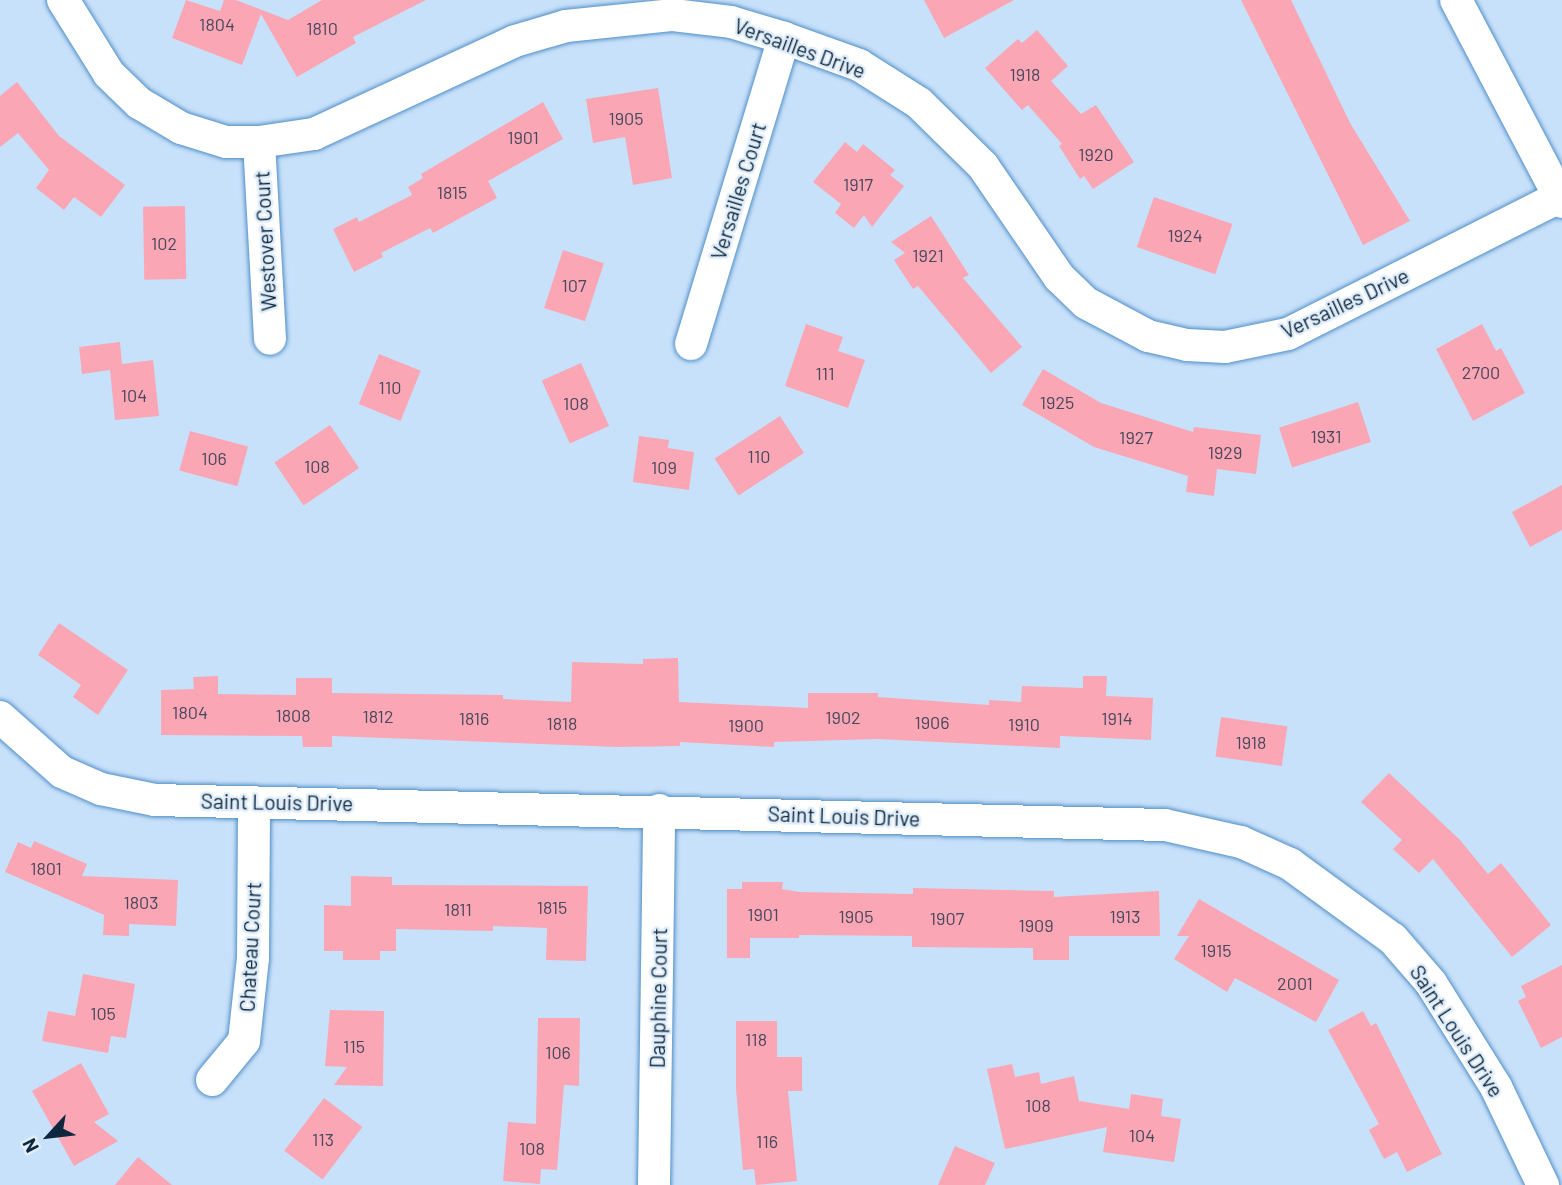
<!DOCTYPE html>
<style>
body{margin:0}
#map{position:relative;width:1562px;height:1185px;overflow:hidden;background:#c8e1fa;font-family:Barlow,sans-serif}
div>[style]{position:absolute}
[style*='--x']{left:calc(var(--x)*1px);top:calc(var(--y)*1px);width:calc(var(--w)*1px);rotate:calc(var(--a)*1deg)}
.building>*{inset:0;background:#faa6b5;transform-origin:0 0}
.roads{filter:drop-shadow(0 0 2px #518fc7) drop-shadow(0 0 2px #518fc7)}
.minor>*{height:32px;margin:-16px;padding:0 16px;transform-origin:16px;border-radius:16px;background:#fff}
span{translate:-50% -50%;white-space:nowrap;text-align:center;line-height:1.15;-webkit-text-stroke:5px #e0edf9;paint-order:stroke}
.number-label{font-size:18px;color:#48475c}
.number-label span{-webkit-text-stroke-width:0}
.street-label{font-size:21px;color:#0d273e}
.north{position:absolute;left:14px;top:1101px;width:70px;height:70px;-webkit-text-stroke:5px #e0edf9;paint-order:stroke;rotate:243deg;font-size:19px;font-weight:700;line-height:28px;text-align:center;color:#0d273e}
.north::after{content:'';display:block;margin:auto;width:24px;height:32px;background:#0d273e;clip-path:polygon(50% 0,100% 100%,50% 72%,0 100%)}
</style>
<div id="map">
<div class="building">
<i style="clip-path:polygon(186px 0,220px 11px,224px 0,236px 0,288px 20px,322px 0,426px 0,353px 37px,356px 43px,297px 77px,261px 14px,242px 65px,172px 38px)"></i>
<i style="clip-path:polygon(924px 0,1014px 0,944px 38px)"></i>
<i style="clip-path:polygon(1241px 0,1291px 0,1350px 123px,1410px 221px,1363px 245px)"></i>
<i style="clip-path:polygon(1037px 30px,1068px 66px,1051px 81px,1081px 114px,1096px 105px,1134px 162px,1093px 189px,1084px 176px,1080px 179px,1059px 146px,1062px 144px,1028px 105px,1022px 110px,985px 68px,1018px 39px,1022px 43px)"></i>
<i style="clip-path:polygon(17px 82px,59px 136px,125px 185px,101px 217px,74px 197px,64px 210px,36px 188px,49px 170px,18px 133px,0 147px,0 96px)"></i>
<i style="clip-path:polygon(658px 88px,672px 178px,633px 185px,625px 137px,593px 143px,586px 99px)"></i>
<i style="clip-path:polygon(543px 102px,563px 139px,488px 181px,497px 198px,433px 233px,430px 228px,381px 253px,383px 257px,354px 272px,333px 229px,357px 217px,359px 222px,412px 195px,408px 187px,423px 178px,421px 174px)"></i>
<i style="clip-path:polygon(845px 142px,857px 152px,863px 144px,895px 170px,890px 175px,904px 186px,872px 227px,864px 215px,854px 228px,835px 213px,841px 204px,813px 182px)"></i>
<i style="left:1154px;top:197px;width:83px;height:53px;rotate:19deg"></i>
<i style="left:185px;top:206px;width:73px;height:42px;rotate:89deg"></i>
<i style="clip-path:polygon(931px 216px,969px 275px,963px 278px,1022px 347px,991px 373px,918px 286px,913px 289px,894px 260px,905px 253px,891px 242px)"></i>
<i style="left:563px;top:250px;width:43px;height:61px;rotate:18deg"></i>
<i style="clip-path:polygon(806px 324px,843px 337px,838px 351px,865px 360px,848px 408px,785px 386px)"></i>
<i style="clip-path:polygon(1482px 324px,1496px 351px,1501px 348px,1525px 393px,1473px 421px,1436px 349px)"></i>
<i style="clip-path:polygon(120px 342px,122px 364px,153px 360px,159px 416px,115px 420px,110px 370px,82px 374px,79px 347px)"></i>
<i style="left:379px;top:354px;width:45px;height:54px;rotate:22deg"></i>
<i style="left:581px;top:363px;width:69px;height:43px;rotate:66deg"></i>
<i style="clip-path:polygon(1043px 369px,1101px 403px,1193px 432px,1194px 427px,1261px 435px,1256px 474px,1217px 469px,1214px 496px,1186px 492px,1188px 476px,1094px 447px,1022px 405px)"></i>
<i style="left:1358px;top:402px;width:42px;height:83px;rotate:72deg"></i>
<i style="left:780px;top:416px;width:44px;height:78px;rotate:57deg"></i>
<i style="left:330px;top:425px;width:52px;height:67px;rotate:56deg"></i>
<i style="left:190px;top:431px;width:60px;height:41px;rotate:15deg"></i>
<i style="clip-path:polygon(639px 436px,669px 440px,668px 448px,694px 452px,689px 490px,633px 482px)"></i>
<i style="clip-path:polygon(1562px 485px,1562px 530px,1530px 547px,1512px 512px)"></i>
<i style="clip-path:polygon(59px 623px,128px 670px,98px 715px,73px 697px,81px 685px,38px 655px)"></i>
<i style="clip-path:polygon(678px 658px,679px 702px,808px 708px,808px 693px,878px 693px,878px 697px,989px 705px,989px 700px,1021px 702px,1022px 686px,1083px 688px,1083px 676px,1107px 676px,1106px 696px,1153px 698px,1151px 740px,1060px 736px,1060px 748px,878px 739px,774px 742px,774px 747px,680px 742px,680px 746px,618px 747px,332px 736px,332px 747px,303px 747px,302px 736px,161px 735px,161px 690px,194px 689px,193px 677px,218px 676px,218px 694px,296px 695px,296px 678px,332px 678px,332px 693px,503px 695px,503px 699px,571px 702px,572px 662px,643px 664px,643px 659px)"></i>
<i style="left:1221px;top:717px;width:67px;height:40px;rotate:8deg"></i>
<i style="clip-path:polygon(1389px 773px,1460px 840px,1488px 874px,1501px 863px,1551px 925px,1512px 957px,1433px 859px,1419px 873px,1393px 849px,1402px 840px,1361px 802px)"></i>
<i style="clip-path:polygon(34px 841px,87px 864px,82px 876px,178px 880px,176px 926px,129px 924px,129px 936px,103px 935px,104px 915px,5px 872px,18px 842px,31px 848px)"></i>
<i style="clip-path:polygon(351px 876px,392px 877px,392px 885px,588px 886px,586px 961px,546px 960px,547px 928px,493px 926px,493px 931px,396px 929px,396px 951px,380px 951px,380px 960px,343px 960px,343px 951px,324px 951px,324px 905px,351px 906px)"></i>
<i style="clip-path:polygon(742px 882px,783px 882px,782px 889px,799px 892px,913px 894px,913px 888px,1054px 891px,1054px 897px,1159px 891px,1160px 936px,1069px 936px,1069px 960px,1033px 960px,1033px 948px,912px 947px,912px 936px,799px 935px,799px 938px,750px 938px,750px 958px,727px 958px,727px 889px,742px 889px)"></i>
<i style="clip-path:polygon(1199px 899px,1339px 980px,1316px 1022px,1235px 978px,1227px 992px,1174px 959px,1189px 936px,1177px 936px)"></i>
<i style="clip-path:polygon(1562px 965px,1562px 1037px,1541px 1048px,1518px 1001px,1526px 997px,1521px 986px)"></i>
<i style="clip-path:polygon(83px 974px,135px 984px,126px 1038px,111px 1036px,108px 1053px,42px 1041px,48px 1011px,75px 1016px)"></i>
<i style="clip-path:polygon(330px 1010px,384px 1011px,383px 1086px,334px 1085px,347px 1067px,325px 1066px)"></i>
<i style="clip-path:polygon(1363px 1011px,1371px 1026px,1376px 1023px,1442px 1154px,1407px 1172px,1397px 1152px,1384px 1159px,1369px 1130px,1379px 1124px,1328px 1030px)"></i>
<i style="clip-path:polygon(538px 1018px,580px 1018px,579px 1086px,564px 1085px,557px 1170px,541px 1169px,540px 1184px,503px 1181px,508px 1122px,536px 1124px)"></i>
<i style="clip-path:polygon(736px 1021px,777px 1021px,777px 1057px,802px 1057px,802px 1091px,788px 1091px,797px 1181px,756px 1185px,754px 1169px,743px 1170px,736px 1089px)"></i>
<i style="clip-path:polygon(81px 1063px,109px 1114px,94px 1122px,118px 1141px,74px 1166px,32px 1091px)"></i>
<i style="clip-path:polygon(1012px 1064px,1015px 1077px,1039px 1072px,1041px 1084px,1074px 1076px,1079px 1101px,1129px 1109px,1131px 1094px,1163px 1099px,1161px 1116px,1181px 1119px,1174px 1162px,1103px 1152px,1107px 1127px,1005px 1149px,987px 1069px)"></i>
<i style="left:324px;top:1098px;width:48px;height:66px;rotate:37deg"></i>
<i style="clip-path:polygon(955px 1146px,995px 1163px,985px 1185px,938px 1185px)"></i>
<i style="clip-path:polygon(138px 1157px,172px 1185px,115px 1185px)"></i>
</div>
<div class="roads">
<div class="minor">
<i style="--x:63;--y:0;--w:87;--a:58.1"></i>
<i style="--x:109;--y:74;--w:42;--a:44"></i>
<i style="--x:139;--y:103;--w:49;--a:30.8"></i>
<i style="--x:181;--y:128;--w:47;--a:17.3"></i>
<i style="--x:226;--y:142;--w:33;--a:0"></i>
<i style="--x:259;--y:142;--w:56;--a:-8.3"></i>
<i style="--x:314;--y:134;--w:221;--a:-24.8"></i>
<i style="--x:515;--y:41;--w:53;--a:-16.4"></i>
<i style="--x:566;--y:26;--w:108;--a:-5.9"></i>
<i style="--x:673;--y:15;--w:58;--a:6.9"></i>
<i style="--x:731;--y:22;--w:55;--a:16.8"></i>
<i style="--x:784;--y:38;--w:80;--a:19.8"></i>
<i style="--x:859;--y:65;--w:71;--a:32.3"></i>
<i style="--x:919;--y:103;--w:90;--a:44.5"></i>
<i style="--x:983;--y:166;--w:135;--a:55.6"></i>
<i style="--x:1059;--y:277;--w:37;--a:44"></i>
<i style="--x:1086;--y:303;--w:70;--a:28"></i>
<i style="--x:1148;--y:336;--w:40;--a:13"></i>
<i style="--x:1187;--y:345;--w:38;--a:3"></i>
<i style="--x:1225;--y:347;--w:64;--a:-11.7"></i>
<i style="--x:1288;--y:334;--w:304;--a:-26.8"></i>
<i style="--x:1456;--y:0;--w:228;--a:62.3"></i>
<i style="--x:259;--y:142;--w:197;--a:86.8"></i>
<i style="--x:691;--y:344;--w:320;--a:-73.1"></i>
<i style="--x:0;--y:717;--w:83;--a:41.6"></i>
<i style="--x:62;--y:772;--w:43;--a:23.6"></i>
<i style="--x:101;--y:789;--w:55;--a:11.5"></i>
<i style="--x:155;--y:800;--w:1010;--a:1.42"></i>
<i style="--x:1165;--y:825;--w:78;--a:12.6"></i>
<i style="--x:1241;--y:842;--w:54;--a:24.2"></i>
<i style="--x:1290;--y:864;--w:127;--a:36.1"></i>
<i style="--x:1393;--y:939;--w:58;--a:49.2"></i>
<i style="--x:1431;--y:983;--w:123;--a:58"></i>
<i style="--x:1496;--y:1087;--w:109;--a:64.4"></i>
<i style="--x:212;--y:1080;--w:50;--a:-50.6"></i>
<i style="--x:244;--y:1041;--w:83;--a:-83.8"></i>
<i style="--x:253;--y:958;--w:156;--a:-89.6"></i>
<i style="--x:654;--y:1185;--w:375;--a:-89.2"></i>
</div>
</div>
<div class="number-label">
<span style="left:217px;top:24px">1804</span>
<span style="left:322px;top:28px">1810</span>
<span style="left:1025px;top:74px">1918</span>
<span style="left:626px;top:118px">1905</span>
<span style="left:523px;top:137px">1901</span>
<span style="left:1096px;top:154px">1920</span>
<span style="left:858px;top:184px">1917</span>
<span style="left:452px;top:192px">1815</span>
<span style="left:1185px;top:235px">1924</span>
<span style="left:164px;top:243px">102</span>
<span style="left:928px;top:255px">1921</span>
<span style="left:574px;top:285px">107</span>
<span style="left:1481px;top:372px">2700</span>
<span style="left:825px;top:373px">111</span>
<span style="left:390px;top:387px">110</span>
<span style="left:134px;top:395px">104</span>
<span style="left:1057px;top:402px">1925</span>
<span style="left:576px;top:403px">108</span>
<span style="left:1326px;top:436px">1931</span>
<span style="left:1136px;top:437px">1927</span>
<span style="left:1225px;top:452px">1929</span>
<span style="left:759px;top:456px">110</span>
<span style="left:214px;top:458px">106</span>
<span style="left:317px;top:466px">108</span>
<span style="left:664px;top:467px">109</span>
<span style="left:190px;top:712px">1804</span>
<span style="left:293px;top:715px">1808</span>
<span style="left:378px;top:716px">1812</span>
<span style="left:843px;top:717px">1902</span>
<span style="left:474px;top:718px">1816</span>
<span style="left:1117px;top:718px">1914</span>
<span style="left:932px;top:722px">1906</span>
<span style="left:562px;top:723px">1818</span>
<span style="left:1024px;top:724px">1910</span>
<span style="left:746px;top:725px">1900</span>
<span style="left:1251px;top:742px">1918</span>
<span style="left:46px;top:868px">1801</span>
<span style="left:141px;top:902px">1803</span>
<span style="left:552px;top:907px">1815</span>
<span style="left:458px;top:909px">1811</span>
<span style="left:763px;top:914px">1901</span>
<span style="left:856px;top:916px">1905</span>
<span style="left:1125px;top:916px">1913</span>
<span style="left:947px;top:918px">1907</span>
<span style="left:1036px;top:925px">1909</span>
<span style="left:1216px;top:950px">1915</span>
<span style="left:1295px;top:983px">2001</span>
<span style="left:103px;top:1013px">105</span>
<span style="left:756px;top:1039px">118</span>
<span style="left:354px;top:1046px">115</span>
<span style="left:558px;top:1052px">106</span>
<span style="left:1038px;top:1105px">108</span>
<span style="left:1142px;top:1135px">104</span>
<span style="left:323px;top:1139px">113</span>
<span style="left:767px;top:1141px">116</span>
<span style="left:532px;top:1148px">108</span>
</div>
<div class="street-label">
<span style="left:800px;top:48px;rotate:20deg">Versailles Drive</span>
<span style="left:738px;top:191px;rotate:-73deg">Versailles Court</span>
<span style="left:265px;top:241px;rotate:-93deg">Westover Court</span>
<span style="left:1345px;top:303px;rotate:-25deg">Versailles Drive</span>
<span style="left:277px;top:802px;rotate:1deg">Saint Louis Drive</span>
<span style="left:844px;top:816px;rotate:2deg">Saint Louis Drive</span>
<span style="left:250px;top:947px;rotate:-87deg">Chateau Court</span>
<span style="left:658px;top:998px;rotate:-89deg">Dauphine Court</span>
<span style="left:1457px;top:1031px;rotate:57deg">Saint Louis Drive</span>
</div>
<div class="north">N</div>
</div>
